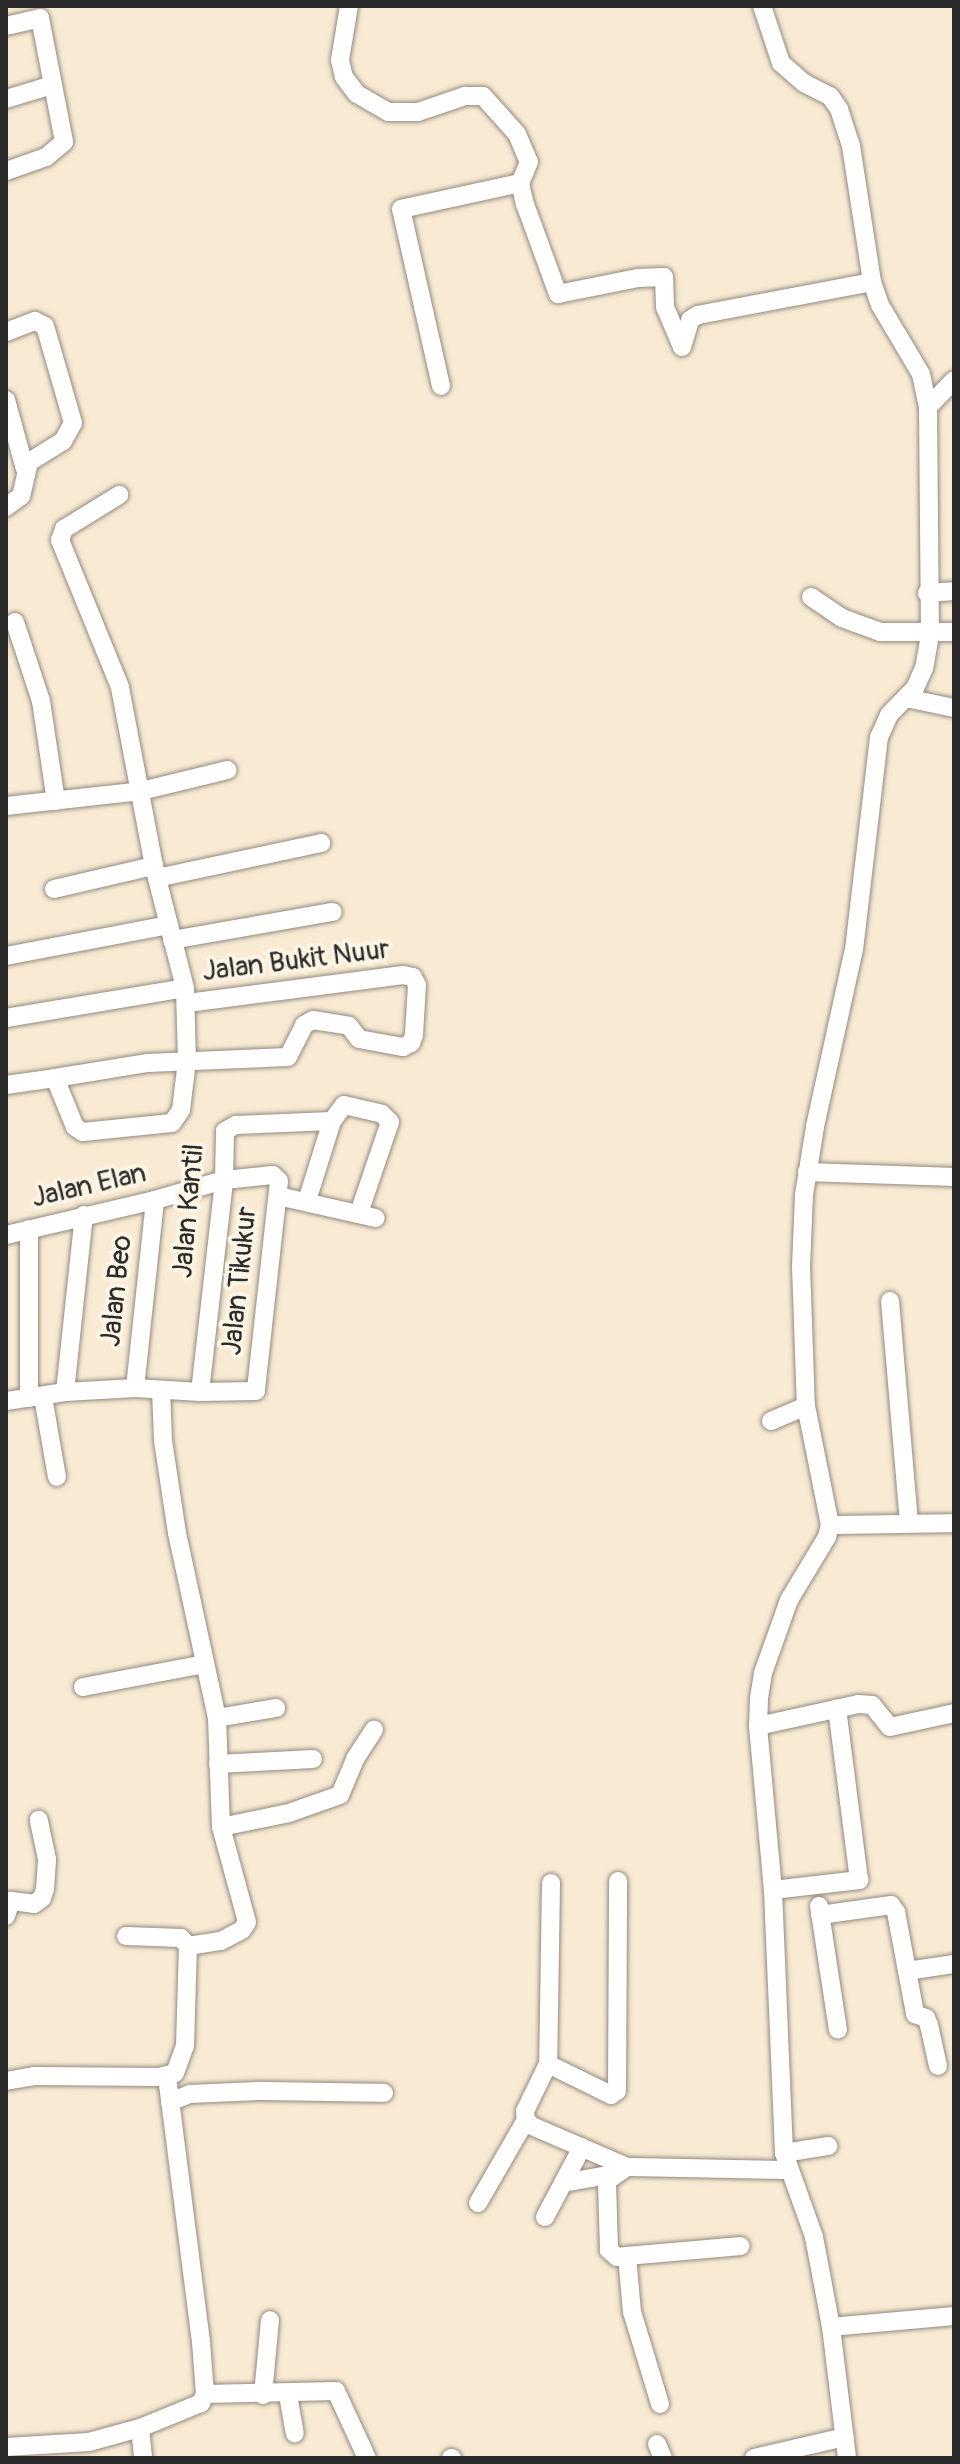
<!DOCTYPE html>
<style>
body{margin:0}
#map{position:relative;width:960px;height:2464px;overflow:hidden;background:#f8ead3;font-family:Pangolin,sans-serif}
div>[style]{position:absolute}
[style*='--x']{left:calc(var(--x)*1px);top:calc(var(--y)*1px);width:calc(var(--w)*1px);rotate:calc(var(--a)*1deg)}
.roads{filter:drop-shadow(0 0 2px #928a7f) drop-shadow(0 0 2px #928a7f)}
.street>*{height:18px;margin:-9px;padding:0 9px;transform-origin:9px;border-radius:9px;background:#fff}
span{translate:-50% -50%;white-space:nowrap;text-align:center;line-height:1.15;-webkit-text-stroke:8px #fcf5e5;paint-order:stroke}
.street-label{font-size:28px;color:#2b2b2b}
.frame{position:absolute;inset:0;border:8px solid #2b2b2b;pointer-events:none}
</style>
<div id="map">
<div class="roads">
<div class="street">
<i style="--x:349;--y:6;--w:55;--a:99.5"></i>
<i style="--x:340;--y:60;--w:17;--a:77"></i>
<i style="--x:344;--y:77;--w:21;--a:53"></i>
<i style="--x:357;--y:94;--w:36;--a:30"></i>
<i style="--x:388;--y:112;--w:30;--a:0"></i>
<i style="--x:418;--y:112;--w:50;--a:-18.8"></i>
<i style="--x:465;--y:96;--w:18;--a:0"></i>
<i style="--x:483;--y:96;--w:51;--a:48.2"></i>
<i style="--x:517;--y:134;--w:30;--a:67"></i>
<i style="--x:529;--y:162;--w:23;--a:113"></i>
<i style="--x:520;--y:183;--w:22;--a:77"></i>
<i style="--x:525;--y:204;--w:96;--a:69.9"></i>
<i style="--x:558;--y:294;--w:82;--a:-11.3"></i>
<i style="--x:638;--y:278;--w:26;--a:-2"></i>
<i style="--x:664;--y:277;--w:30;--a:88"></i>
<i style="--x:665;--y:307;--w:43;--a:67"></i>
<i style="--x:682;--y:347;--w:28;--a:-73"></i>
<i style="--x:690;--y:320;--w:9;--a:-32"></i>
<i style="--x:698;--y:315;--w:177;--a:-10.7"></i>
<i style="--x:762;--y:6;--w:60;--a:71.6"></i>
<i style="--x:781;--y:63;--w:30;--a:41"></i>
<i style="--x:804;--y:83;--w:29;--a:27"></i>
<i style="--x:830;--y:96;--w:16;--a:55"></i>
<i style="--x:839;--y:109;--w:39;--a:72"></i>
<i style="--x:851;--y:146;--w:138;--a:81.2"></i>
<i style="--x:872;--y:282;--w:24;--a:71"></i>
<i style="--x:880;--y:305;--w:80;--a:59.3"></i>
<i style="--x:921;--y:374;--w:34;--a:78"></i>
<i style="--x:928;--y:407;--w:228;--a:89.5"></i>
<i style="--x:930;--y:635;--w:34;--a:100"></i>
<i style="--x:924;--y:668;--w:22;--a:114"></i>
<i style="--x:915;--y:688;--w:37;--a:134"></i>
<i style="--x:889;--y:715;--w:24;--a:114"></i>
<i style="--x:879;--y:737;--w:213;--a:96.7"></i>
<i style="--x:854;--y:949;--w:182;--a:102.4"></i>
<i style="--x:815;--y:1127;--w:69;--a:99.2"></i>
<i style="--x:804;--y:1195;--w:71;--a:92.4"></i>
<i style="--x:801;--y:1266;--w:140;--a:88"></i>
<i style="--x:806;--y:1406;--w:121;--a:78.6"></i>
<i style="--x:830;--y:1525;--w:12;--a:104"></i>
<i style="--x:827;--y:1537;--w:74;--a:121.1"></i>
<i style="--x:789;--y:1600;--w:77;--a:109.6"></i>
<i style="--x:763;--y:1673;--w:26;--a:99"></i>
<i style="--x:759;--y:1699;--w:27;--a:92"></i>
<i style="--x:758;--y:1726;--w:165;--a:84.8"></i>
<i style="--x:773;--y:1890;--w:263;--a:87.6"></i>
<i style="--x:784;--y:2153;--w:89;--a:70.3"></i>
<i style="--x:814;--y:2237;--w:92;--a:79.3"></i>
<i style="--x:831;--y:2327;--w:132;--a:83"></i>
<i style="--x:6;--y:26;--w:35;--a:-13"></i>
<i style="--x:40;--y:18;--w:126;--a:79"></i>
<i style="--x:64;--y:142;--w:23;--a:140"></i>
<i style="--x:46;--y:157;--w:42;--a:160.7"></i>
<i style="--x:6;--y:99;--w:48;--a:-16.9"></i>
<i style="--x:6;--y:332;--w:31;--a:-21"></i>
<i style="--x:35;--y:321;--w:11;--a:27"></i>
<i style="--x:45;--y:326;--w:101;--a:73.9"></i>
<i style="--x:73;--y:423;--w:21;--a:119"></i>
<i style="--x:63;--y:441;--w:40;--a:148"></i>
<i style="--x:29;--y:462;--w:35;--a:103"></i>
<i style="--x:21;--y:496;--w:19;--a:144"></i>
<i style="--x:441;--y:386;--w:181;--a:-102.7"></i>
<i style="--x:401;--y:209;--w:122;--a:-12.3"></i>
<i style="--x:6;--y:400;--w:72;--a:74.6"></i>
<i style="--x:928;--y:407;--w:37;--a:-46"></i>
<i style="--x:927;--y:593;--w:27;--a:-4"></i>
<i style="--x:811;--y:597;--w:37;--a:34"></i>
<i style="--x:842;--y:618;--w:40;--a:20.2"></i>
<i style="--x:880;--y:632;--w:74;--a:0"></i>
<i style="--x:15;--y:622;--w:83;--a:71.8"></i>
<i style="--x:41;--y:701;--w:101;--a:81.5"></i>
<i style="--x:906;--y:698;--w:49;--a:11.8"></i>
<i style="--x:6;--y:806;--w:136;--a:-6.3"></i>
<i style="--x:141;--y:791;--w:89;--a:-13.6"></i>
<i style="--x:157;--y:878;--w:168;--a:-12"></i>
<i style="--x:54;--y:889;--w:103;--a:-13"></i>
<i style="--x:172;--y:940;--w:163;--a:-9.9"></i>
<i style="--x:6;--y:956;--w:165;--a:-10.8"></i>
<i style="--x:6;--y:1018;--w:181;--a:-9.5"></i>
<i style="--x:55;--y:1078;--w:94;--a:-9.2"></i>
<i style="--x:148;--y:1063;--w:140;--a:-2.5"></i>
<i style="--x:288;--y:1057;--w:36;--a:-63"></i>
<i style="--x:304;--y:1025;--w:10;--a:-29"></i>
<i style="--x:313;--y:1020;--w:36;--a:9"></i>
<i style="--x:349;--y:1026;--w:16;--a:52"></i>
<i style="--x:359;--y:1039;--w:45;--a:10.3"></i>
<i style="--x:403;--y:1047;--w:9;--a:-27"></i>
<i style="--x:411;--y:1043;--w:9;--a:-69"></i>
<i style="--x:414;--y:1035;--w:50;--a:-86.6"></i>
<i style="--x:417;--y:985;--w:9;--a:-117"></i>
<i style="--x:413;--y:977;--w:10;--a:-169"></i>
<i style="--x:403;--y:975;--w:219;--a:172.6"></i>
<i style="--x:6;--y:1085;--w:49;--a:-8.1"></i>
<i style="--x:55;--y:1078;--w:53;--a:67.8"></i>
<i style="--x:75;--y:1127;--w:9;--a:32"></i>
<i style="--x:83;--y:1132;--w:89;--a:-5.8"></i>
<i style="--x:172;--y:1123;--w:16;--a:-55"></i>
<i style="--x:181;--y:1110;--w:49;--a:-83"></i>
<i style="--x:187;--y:1061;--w:73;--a:-91.6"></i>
<i style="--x:185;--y:988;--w:126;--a:-104.3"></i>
<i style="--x:154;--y:866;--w:182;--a:-100.8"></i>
<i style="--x:120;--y:687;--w:159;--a:-112.2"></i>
<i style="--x:60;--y:540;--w:12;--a:-70"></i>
<i style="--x:64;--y:529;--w:65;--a:-31.7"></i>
<i style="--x:332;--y:1121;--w:20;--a:-53"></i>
<i style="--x:344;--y:1105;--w:39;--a:13"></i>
<i style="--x:382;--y:1114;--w:11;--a:45"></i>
<i style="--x:390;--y:1122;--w:96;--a:108.8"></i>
<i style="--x:807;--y:1172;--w:147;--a:1.9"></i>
<i style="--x:278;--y:1196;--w:100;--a:12.7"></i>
<i style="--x:6;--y:1235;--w:153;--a:-13.2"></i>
<i style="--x:155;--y:1200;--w:72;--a:-16.2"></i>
<i style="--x:224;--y:1180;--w:49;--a:-5.8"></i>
<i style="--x:273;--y:1175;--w:8;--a:45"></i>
<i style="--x:279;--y:1181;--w:211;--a:96.3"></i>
<i style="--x:256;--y:1391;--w:56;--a:179"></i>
<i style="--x:200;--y:1392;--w:65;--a:-176.5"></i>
<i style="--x:135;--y:1388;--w:70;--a:176.7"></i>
<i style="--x:65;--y:1392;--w:60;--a:171.3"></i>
<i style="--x:890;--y:1301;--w:221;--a:85.1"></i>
<i style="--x:135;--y:1388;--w:189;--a:-83.9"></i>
<i style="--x:65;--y:1392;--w:178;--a:-83.9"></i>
<i style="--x:200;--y:1392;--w:213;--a:-83.5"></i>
<i style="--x:224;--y:1180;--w:49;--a:-88.8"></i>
<i style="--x:225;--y:1131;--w:13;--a:-29"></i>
<i style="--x:236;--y:1125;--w:96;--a:-2.4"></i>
<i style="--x:332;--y:1121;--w:84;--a:107.4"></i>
<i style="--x:43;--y:1397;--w:81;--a:80.1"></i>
<i style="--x:29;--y:1398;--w:169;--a:-90"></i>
<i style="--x:771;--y:1421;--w:38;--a:-23"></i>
<i style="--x:830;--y:1525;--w:124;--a:-0.9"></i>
<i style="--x:83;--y:1687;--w:124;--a:-10.7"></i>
<i style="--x:217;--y:1718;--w:60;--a:-9.6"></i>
<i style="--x:758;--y:1726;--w:103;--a:-12.3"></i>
<i style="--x:859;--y:1704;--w:13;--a:4"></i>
<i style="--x:872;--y:1705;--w:28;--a:51"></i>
<i style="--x:890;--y:1727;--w:66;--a:-12.3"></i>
<i style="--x:218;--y:1764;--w:95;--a:-3"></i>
<i style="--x:221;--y:1827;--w:69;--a:-11.6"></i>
<i style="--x:289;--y:1813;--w:54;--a:-19.4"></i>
<i style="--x:340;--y:1795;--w:39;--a:-67"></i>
<i style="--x:355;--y:1759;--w:35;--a:-57"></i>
<i style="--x:551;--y:1883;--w:181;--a:90.9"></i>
<i style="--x:548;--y:2064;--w:52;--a:116.1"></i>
<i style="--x:525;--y:2111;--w:9;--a:84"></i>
<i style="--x:526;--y:2120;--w:8;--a:45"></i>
<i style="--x:532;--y:2126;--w:103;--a:23.3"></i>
<i style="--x:773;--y:1890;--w:87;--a:-6.6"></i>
<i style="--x:859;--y:1880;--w:173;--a:-97.3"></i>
<i style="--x:819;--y:1906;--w:125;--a:81.3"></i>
<i style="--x:820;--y:1915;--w:72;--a:-8"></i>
<i style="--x:891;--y:1905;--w:9;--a:54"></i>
<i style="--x:896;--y:1912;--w:104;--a:79.4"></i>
<i style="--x:915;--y:2014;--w:12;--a:20"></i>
<i style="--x:926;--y:2018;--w:8;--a:67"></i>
<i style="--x:929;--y:2025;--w:42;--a:77.6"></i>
<i style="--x:6;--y:1916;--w:16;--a:-72"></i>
<i style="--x:11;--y:1901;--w:23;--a:7"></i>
<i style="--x:34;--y:1904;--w:10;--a:-37"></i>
<i style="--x:42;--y:1898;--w:9;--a:-72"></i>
<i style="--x:45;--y:1889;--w:30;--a:-86"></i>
<i style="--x:47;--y:1859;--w:40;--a:-102"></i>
<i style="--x:126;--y:1936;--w:55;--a:2.1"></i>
<i style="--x:181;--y:1938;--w:11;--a:49"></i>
<i style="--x:907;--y:1971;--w:48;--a:-8.5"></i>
<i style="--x:548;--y:2064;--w:70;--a:26.2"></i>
<i style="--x:611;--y:2095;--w:7;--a:-34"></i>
<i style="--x:617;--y:2091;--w:210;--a:-89.7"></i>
<i style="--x:6;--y:2081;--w:28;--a:-10"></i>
<i style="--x:34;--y:2076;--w:125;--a:0.5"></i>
<i style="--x:159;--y:2077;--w:16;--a:-14"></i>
<i style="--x:175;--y:2073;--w:29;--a:-70"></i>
<i style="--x:185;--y:2046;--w:100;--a:-88.3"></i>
<i style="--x:188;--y:1946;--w:33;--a:-9"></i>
<i style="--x:221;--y:1941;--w:24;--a:-28"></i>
<i style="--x:242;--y:1930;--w:9;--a:-58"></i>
<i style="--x:247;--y:1922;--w:98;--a:-105.3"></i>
<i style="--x:221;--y:1827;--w:109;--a:-92.1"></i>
<i style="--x:217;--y:1718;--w:189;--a:-102.2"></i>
<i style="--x:177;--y:1533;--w:94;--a:-98.6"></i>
<i style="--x:163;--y:1440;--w:50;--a:-92.3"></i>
<i style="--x:170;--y:2102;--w:22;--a:-22"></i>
<i style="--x:190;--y:2094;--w:68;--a:-2.5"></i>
<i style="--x:258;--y:2091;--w:126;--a:0.9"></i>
<i style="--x:784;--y:2153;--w:45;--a:-9"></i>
<i style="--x:563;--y:2183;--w:52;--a:-10"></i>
<i style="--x:478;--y:2203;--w:96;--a:-60"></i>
<i style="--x:545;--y:2217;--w:79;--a:-62.1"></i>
<i style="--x:627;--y:2256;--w:114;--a:-5"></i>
<i style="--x:831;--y:2327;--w:123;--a:-5.1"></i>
<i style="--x:205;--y:2394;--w:131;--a:-1.3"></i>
<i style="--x:336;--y:2391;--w:74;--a:65.2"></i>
<i style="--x:263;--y:2395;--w:75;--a:-84.7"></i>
<i style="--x:288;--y:2395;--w:39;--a:80"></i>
<i style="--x:660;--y:2404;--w:96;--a:-106.9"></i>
<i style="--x:632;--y:2312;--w:56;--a:-95.1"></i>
<i style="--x:627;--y:2256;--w:10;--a:174"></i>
<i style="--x:617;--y:2257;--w:11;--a:-139"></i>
<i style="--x:609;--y:2250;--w:69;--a:-91.7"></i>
<i style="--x:607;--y:2181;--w:24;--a:-35"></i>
<i style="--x:627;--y:2167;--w:161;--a:1.1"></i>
<i style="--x:140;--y:2428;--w:30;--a:84"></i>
<i style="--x:657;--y:2444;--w:15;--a:67"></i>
<i style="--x:6;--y:2447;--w:83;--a:-3.4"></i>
<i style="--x:89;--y:2442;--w:53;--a:-15.4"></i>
<i style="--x:140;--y:2428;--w:66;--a:-22.3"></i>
<i style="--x:201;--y:2403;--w:10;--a:-66"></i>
<i style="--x:205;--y:2394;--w:52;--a:-94.4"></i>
<i style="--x:201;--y:2342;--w:268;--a:-97.3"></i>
<i style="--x:451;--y:2458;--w:1;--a:0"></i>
<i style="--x:754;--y:2458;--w:93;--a:-13"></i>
</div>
</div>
<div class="street-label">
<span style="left:296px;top:961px;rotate:-7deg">Jalan Bukit Nuur</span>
<span style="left:89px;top:1186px;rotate:-13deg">Jalan Elan</span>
<span style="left:189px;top:1211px;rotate:-85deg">Jalan Kantil</span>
<span style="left:240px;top:1281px;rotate:-84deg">Jalan Tikukur</span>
<span style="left:117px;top:1291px;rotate:-84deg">Jalan Beo</span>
</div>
<div class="frame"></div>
</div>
